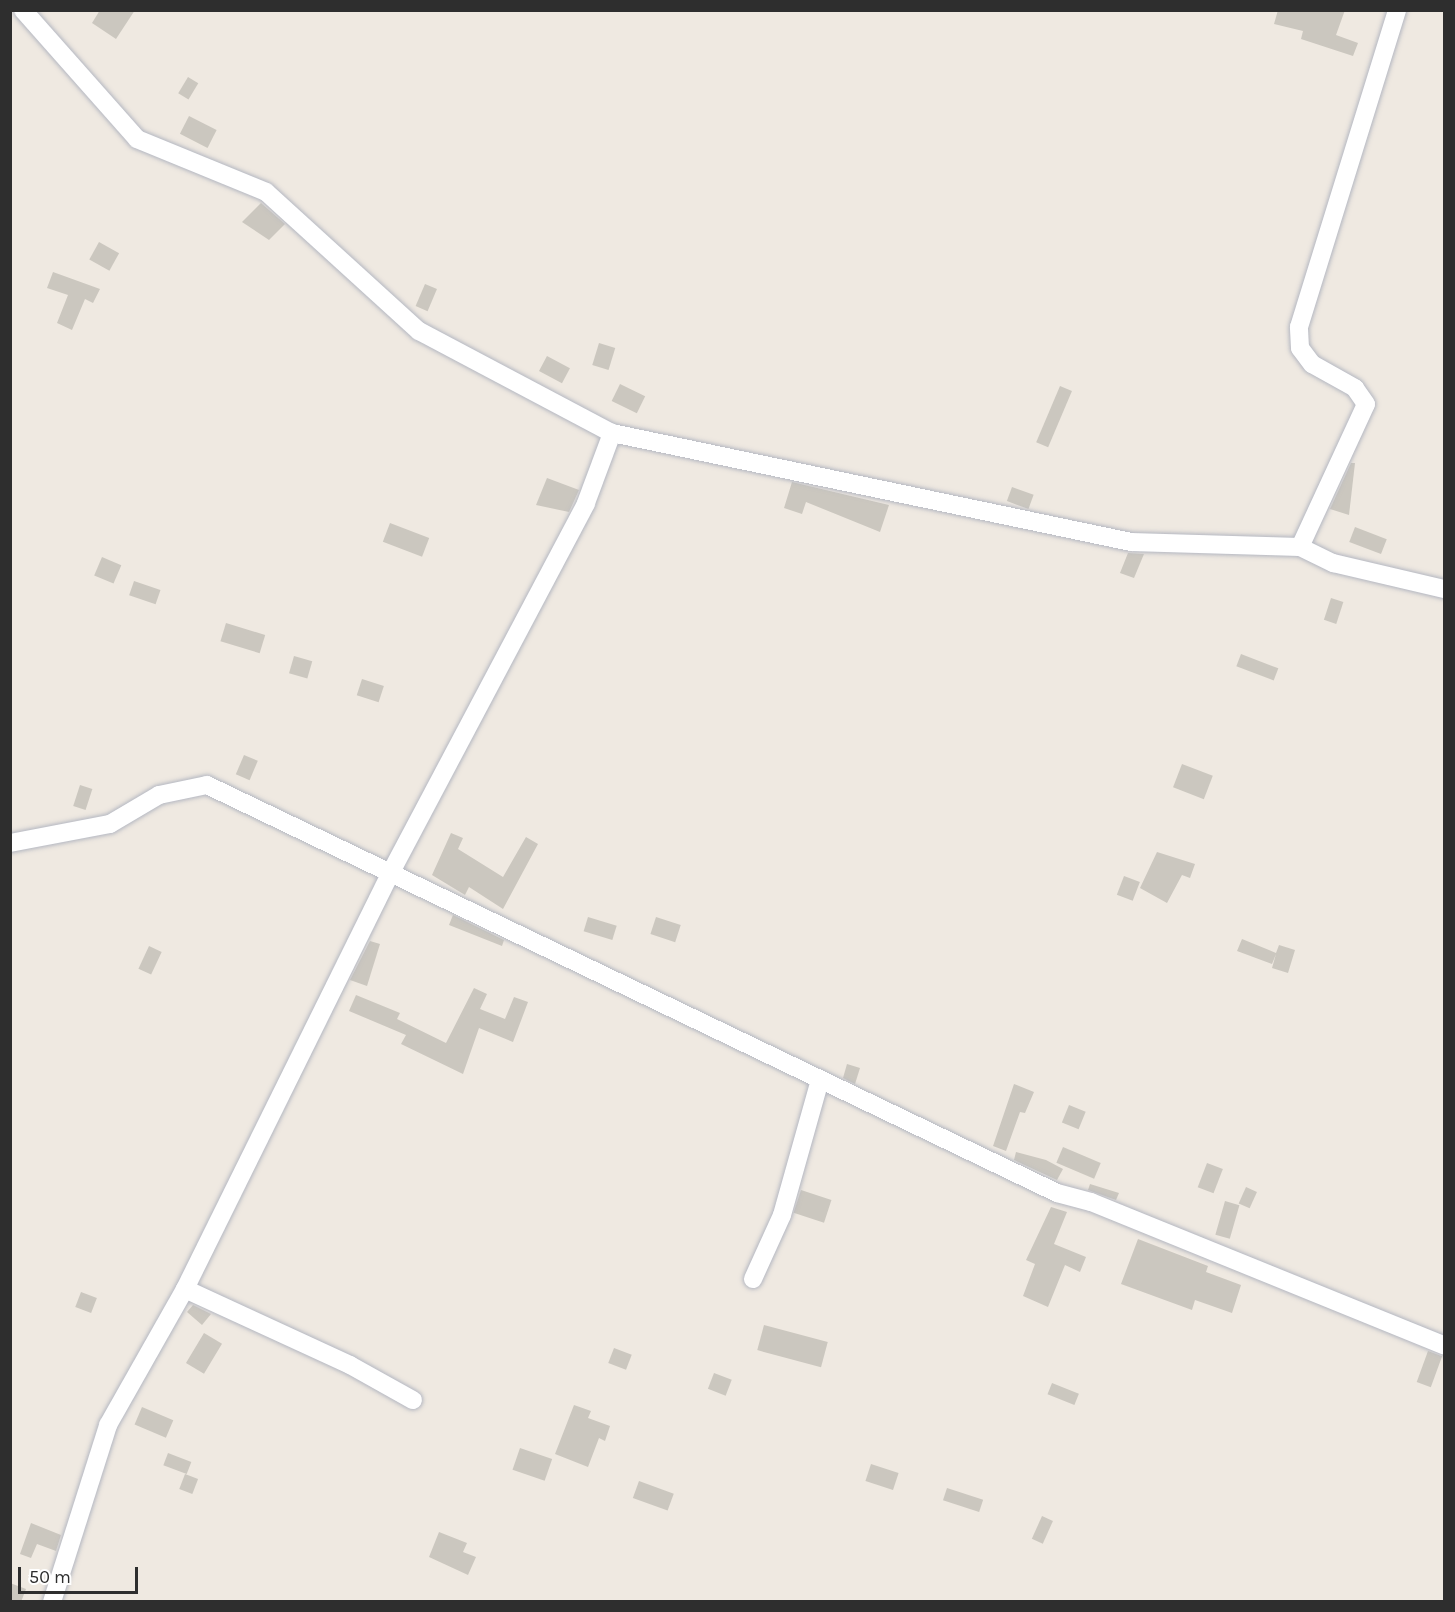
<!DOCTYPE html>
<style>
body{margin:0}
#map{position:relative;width:1455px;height:1612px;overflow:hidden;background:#efe9e1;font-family:Karla,sans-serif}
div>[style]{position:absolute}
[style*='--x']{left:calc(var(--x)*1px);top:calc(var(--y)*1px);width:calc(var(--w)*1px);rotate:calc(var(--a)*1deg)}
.building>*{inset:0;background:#cbc7bf;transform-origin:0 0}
.roads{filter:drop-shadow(0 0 2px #b4b7c1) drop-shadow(0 0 2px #b4b7c1)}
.minor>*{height:18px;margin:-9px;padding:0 9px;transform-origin:9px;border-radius:9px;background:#fff}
span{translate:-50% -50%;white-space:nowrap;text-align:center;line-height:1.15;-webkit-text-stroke:6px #fff;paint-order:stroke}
.frame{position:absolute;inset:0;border:12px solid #2e2e2e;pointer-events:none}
.scale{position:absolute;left:18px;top:1567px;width:120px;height:27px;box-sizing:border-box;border:3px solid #2e2e2e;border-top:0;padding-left:8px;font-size:18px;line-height:21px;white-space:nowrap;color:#2e2e2e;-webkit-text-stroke:4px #fff;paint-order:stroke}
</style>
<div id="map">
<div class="building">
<i style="clip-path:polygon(100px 10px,135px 10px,116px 39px,92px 23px)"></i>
<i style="clip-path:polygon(1278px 10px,1345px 10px,1336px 35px,1358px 43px,1353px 56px,1301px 39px,1303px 31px,1274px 24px)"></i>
<i style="left:188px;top:77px;width:12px;height:19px;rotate:31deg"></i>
<i style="left:189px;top:116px;width:31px;height:20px;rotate:27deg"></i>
<i style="clip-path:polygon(261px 203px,285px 224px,269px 240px,242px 222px)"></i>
<i style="left:99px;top:242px;width:23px;height:20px;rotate:29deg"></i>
<i style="clip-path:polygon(53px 272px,100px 289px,93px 303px,85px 299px,72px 330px,57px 323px,68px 295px,47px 288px)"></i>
<i style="left:425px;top:284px;width:13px;height:24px;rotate:23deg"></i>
<i style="left:599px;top:343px;width:17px;height:23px;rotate:17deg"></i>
<i style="left:547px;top:356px;width:26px;height:17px;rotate:28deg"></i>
<i style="left:620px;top:384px;width:28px;height:19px;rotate:26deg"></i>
<i style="left:1060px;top:386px;width:13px;height:61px;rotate:23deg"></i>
<i style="clip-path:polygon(1351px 463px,1355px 463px,1349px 515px,1330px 509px)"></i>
<i style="clip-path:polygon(547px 478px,579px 490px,569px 512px,536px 505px)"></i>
<i style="clip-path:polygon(792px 482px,889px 505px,880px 532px,806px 502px,802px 514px,784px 508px)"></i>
<i style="left:1012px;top:487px;width:23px;height:15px;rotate:20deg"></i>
<i style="left:390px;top:523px;width:42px;height:20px;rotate:21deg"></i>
<i style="left:1355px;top:527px;width:34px;height:16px;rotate:21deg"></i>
<i style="clip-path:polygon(1128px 553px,1144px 554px,1134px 578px,1120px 573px)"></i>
<i style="left:102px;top:557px;width:21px;height:20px;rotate:23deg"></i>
<i style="left:134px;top:581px;width:28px;height:15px;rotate:19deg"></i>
<i style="left:1331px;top:598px;width:13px;height:23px;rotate:18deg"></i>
<i style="left:226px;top:623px;width:41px;height:19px;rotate:17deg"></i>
<i style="left:1241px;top:654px;width:40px;height:13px;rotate:21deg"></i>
<i style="left:294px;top:656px;width:19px;height:18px;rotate:16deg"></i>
<i style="left:362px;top:679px;width:23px;height:17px;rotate:18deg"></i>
<i style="left:244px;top:755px;width:15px;height:21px;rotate:23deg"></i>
<i style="left:1182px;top:764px;width:33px;height:25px;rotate:21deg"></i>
<i style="left:80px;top:785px;width:13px;height:22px;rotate:18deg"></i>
<i style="clip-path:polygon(451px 833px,463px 838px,458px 849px,503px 877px,526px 837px,538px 844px,503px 909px,469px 887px,465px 895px,432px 875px)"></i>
<i style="clip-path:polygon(1157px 852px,1195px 864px,1190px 878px,1182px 875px,1167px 903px,1140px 888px)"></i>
<i style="left:1124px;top:876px;width:17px;height:20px;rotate:21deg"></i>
<i style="clip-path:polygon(453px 915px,504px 940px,502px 946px,449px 925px)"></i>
<i style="left:588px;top:917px;width:30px;height:15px;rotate:17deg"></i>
<i style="left:656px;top:917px;width:26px;height:18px;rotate:18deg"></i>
<i style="clip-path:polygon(1242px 939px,1276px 953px,1279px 945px,1295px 950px,1288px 973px,1272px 968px,1276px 954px,1272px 964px,1237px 951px)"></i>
<i style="clip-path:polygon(370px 941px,380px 944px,367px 986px,350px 980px)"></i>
<i style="left:149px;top:946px;width:14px;height:25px;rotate:25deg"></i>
<i style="clip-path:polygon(474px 988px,487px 994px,480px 1009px,505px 1019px,514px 997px,528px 1002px,513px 1042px,479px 1028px,463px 1074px,401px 1044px,406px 1035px,349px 1011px,356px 995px,400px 1013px,397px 1019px,446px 1043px)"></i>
<i style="clip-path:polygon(847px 1064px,860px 1068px,855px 1084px,843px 1078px)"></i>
<i style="clip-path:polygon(1014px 1084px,1034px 1092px,1025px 1113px,1020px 1112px,1006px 1151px,993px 1146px)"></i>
<i style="left:1069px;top:1105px;width:18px;height:19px;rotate:22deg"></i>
<i style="left:1063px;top:1147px;width:41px;height:17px;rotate:23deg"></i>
<i style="clip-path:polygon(1016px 1152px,1046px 1160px,1063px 1169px,1057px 1180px,1014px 1160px)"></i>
<i style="left:1207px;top:1163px;width:17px;height:26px;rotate:21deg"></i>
<i style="clip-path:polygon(1090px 1184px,1119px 1193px,1116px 1200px,1088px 1190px)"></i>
<i style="left:1246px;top:1187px;width:12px;height:18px;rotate:24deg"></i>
<i style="left:801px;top:1190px;width:32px;height:24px;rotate:18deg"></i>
<i style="left:1225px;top:1201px;width:15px;height:35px;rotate:16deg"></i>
<i style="clip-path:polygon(1051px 1207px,1067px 1212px,1054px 1244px,1086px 1257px,1080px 1272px,1065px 1265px,1048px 1307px,1023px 1296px,1035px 1264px,1026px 1260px)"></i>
<i style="clip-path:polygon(1138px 1239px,1208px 1266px,1206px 1272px,1241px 1285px,1232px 1313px,1195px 1300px,1192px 1310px,1121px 1284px)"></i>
<i style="left:81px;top:1292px;width:17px;height:16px;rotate:21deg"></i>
<i style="clip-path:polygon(193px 1305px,211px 1314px,202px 1325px,187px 1312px)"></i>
<i style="left:764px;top:1325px;width:66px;height:26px;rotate:15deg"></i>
<i style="left:204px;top:1333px;width:21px;height:35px;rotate:31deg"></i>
<i style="left:614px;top:1348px;width:19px;height:16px;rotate:21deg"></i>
<i style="left:1428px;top:1351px;width:15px;height:33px;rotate:20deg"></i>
<i style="left:714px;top:1373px;width:19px;height:17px;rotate:21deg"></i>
<i style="left:1052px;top:1383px;width:29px;height:12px;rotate:22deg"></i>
<i style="clip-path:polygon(574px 1405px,591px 1411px,588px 1418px,610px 1426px,605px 1441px,599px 1438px,588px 1467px,555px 1454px)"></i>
<i style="left:142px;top:1407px;width:34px;height:19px;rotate:23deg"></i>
<i style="left:520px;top:1448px;width:34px;height:23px;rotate:19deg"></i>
<i style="left:168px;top:1453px;width:25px;height:13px;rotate:21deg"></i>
<i style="left:871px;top:1464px;width:29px;height:18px;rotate:18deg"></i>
<i style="left:185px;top:1474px;width:14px;height:16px;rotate:21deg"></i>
<i style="left:639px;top:1481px;width:37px;height:18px;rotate:20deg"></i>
<i style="left:947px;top:1488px;width:38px;height:13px;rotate:18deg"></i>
<i style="left:1042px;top:1516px;width:12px;height:25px;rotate:24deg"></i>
<i style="clip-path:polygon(31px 1523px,61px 1535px,56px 1551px,37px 1544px,31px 1558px,20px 1554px)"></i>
<i style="clip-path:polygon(439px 1532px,467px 1543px,463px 1552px,476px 1557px,468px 1575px,429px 1557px)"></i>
<i style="clip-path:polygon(10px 1583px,26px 1589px,21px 1602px,10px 1602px)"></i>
</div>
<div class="roads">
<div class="minor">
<i style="--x:23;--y:10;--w:172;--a:48.5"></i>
<i style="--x:137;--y:139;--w:139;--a:22.3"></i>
<i style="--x:266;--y:192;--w:207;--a:42.3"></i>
<i style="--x:419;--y:331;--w:218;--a:27.9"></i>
<i style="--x:612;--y:433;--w:530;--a:11.86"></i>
<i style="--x:1131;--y:542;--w:169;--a:1.7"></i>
<i style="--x:1300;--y:547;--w:37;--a:26"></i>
<i style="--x:1333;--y:563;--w:114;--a:13.2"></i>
<i style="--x:1300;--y:547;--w:157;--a:-65.2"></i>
<i style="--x:1366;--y:404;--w:19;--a:-125"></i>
<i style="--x:1355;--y:388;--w:49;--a:-150.8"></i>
<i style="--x:1312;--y:364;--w:20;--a:-127"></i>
<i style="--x:1300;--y:348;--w:21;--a:-93"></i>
<i style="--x:1299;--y:327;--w:332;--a:-72.8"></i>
<i style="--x:10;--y:843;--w:102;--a:-10.8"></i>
<i style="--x:110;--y:824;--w:57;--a:-30.6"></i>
<i style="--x:159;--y:795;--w:49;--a:-11.8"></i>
<i style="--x:207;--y:785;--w:943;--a:25.64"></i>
<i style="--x:1057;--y:1193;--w:35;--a:15"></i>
<i style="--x:1091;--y:1202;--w:381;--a:22.1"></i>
<i style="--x:753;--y:1279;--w:70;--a:-65.6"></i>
<i style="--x:782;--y:1215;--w:140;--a:-74.3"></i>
<i style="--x:185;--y:1289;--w:182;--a:24.7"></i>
<i style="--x:350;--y:1365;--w:72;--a:29.1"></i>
<i style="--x:52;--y:1602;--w:186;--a:-72.4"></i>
<i style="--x:108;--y:1425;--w:156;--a:-60.5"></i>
<i style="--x:185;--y:1289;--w:465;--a:-63.7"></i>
<i style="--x:391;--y:872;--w:417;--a:-62.1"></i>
<i style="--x:586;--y:503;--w:75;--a:-69.6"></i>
</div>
</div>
<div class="frame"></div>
<div class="scale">50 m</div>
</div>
